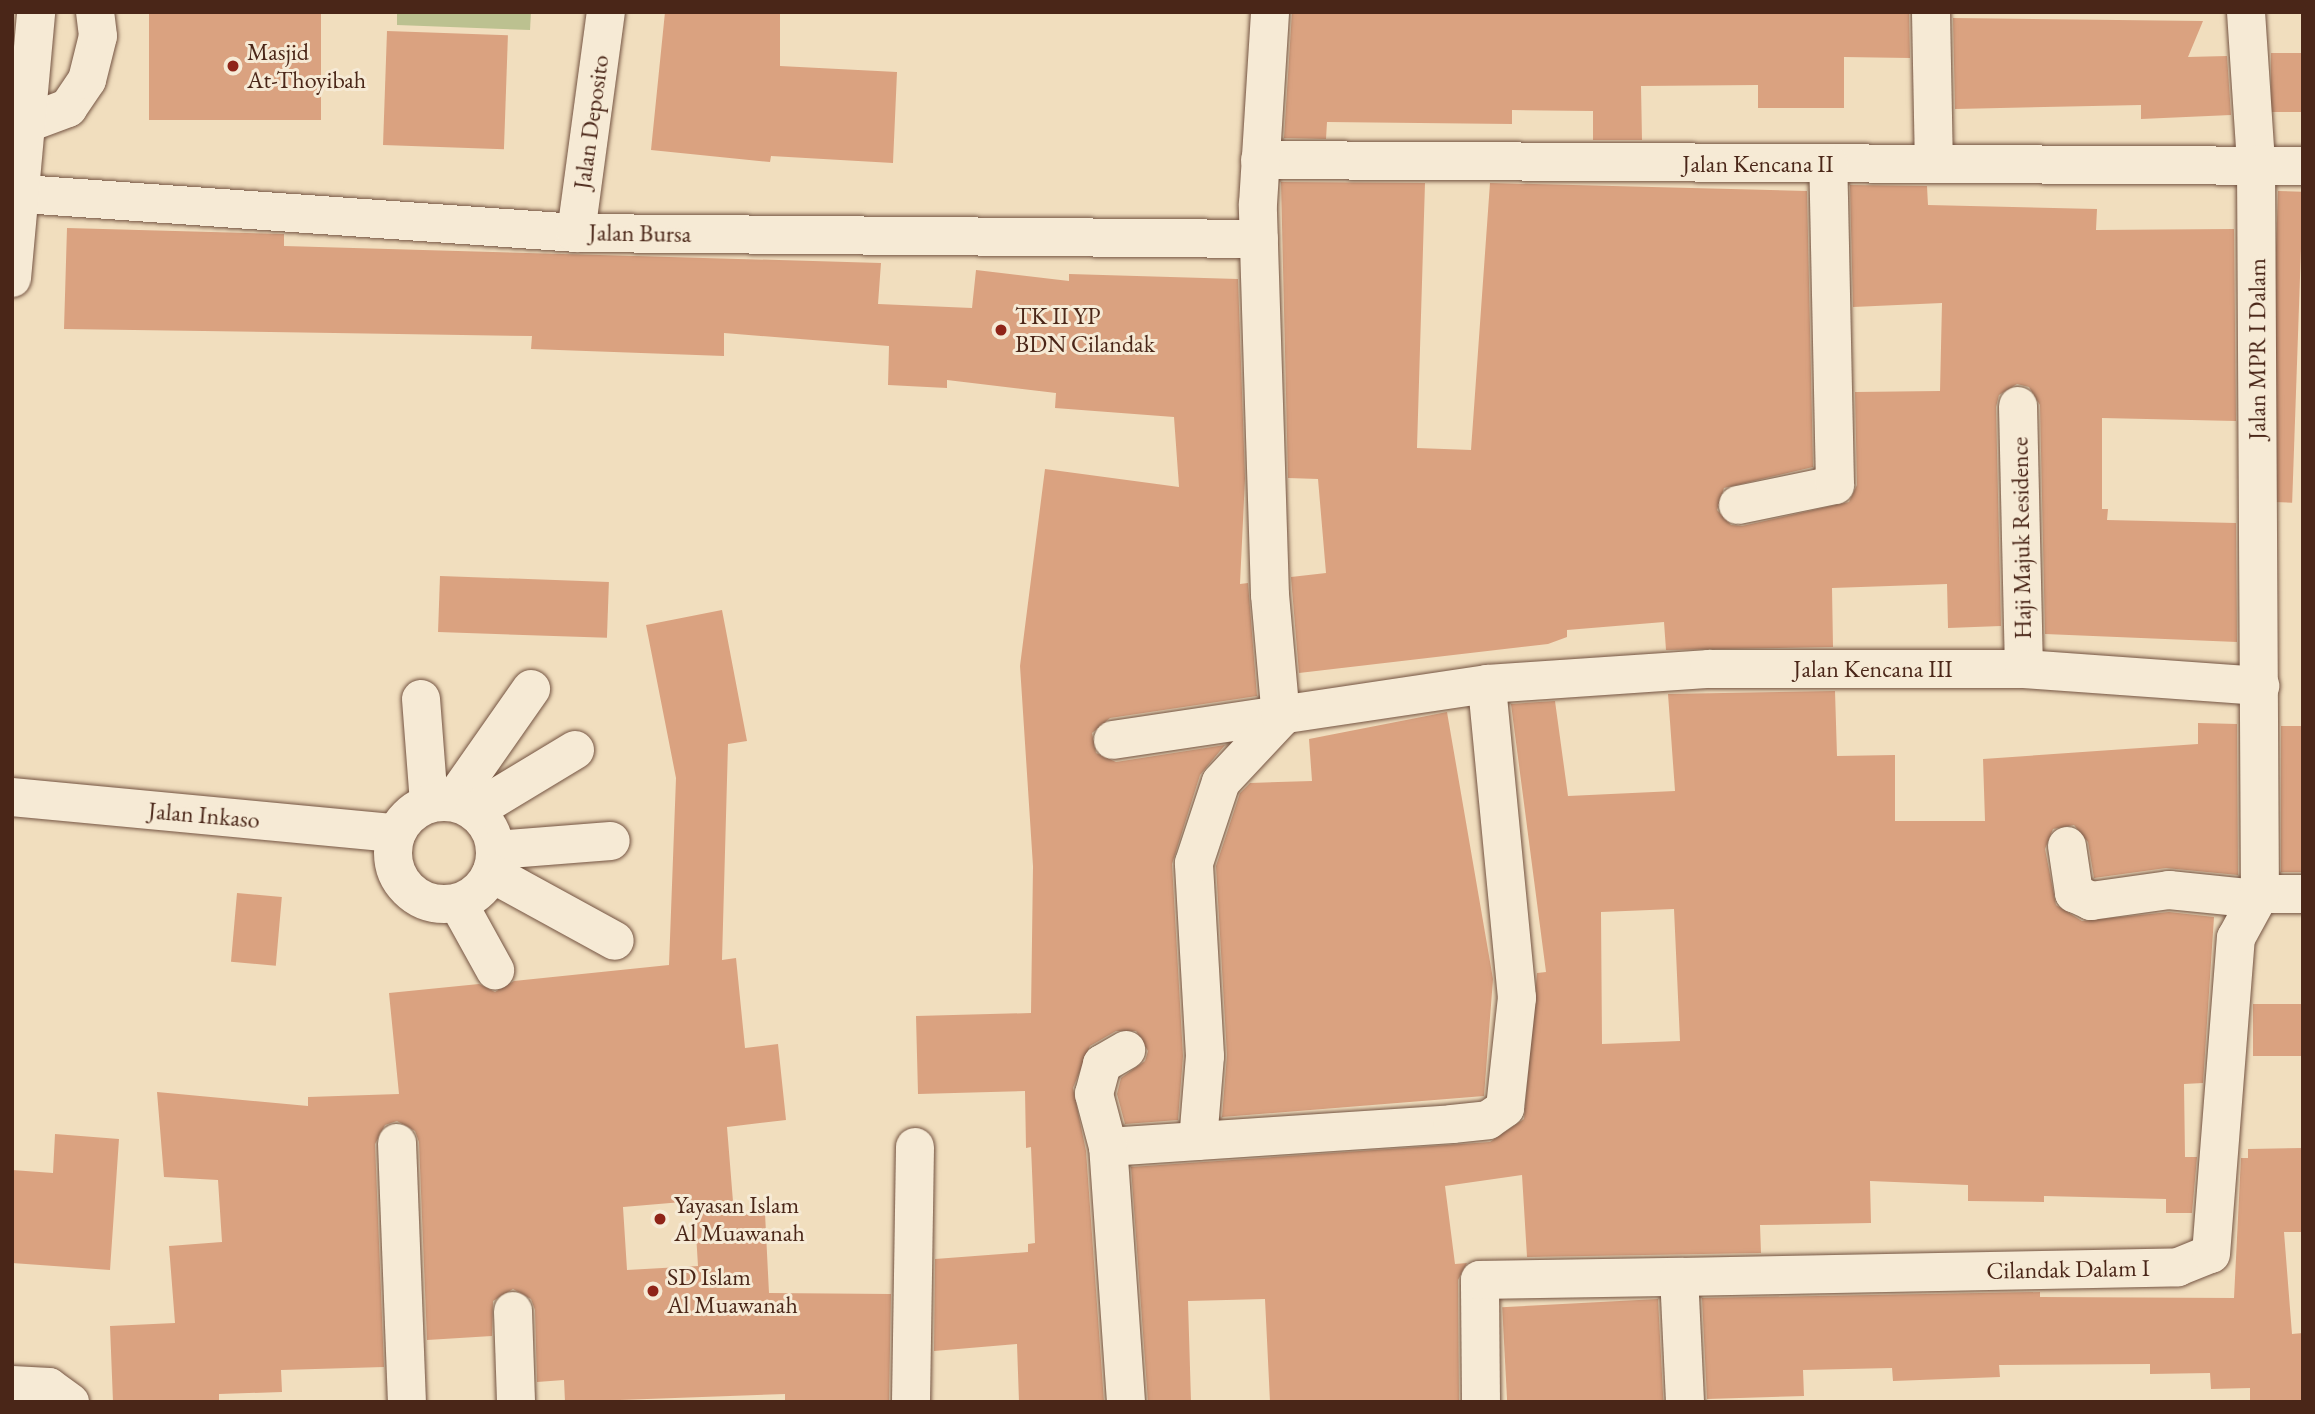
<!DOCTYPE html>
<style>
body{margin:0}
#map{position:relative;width:2315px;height:1414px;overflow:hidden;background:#f1debe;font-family:"EB Garamond",serif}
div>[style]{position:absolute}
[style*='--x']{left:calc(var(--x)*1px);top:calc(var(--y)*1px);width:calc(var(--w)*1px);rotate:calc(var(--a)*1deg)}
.green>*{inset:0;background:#bcc190}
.building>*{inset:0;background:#daa280;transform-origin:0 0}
.roads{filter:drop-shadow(0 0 2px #745442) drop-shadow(0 0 2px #745442)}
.minor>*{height:38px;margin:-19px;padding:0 19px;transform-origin:19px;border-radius:19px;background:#f6ead5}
.minor>.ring{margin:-19px;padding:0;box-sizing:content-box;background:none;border:38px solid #f6ead5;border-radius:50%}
.dots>*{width:19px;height:19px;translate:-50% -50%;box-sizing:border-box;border:4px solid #f6ead5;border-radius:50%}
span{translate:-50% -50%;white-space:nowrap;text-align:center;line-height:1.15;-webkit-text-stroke:6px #f6ead5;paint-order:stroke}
.poi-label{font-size:24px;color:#4a2618}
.left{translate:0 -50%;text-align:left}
.street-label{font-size:24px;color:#4a2618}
.frame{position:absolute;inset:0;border:14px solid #4a2618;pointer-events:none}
</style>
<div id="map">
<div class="green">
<i style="clip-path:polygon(397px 12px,531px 12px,530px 30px,397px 25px)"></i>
</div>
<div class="building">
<i style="left:149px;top:12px;width:172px;height:108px"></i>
<i style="clip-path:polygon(665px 12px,780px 12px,780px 66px,897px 72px,893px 163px,771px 156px,770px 162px,651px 150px)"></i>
<i style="clip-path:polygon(1292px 12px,1909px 12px,1910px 58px,1844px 57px,1844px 108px,1758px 108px,1758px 85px,1641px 86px,1642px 140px,1593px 140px,1593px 111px,1512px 110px,1512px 124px,1327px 122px,1326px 139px,1284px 138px)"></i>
<i style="clip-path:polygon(1953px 18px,2203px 21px,2188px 57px,2227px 56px,2231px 115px,2141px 119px,2141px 105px,1955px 109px)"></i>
<i style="left:387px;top:31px;width:121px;height:114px;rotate:2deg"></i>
<i style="left:2303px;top:53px;width:59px;height:32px;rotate:90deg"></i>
<i style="clip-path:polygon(1281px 182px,1425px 183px,1417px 448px,1471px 450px,1490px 183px,1807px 191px,1813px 467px,1724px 488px,1717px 510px,1731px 525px,1742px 526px,1849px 502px,1857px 485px,1855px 392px,1940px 391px,1942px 303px,1853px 307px,1850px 185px,1927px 186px,1928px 205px,2097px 209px,2096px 230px,2234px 229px,2236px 421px,2102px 418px,2102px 509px,2108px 509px,2107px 520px,2236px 523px,2237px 642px,2045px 634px,2040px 405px,2029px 387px,2017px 384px,1999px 395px,1996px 407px,2001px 626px,1948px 628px,1947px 584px,1832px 588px,1833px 647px,1666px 650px,1664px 622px,1567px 630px,1567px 637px,1548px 644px,1299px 673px,1291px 577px,1326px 573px,1318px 479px,1288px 478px)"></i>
<i style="left:2278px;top:191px;width:25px;height:311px;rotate:2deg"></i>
<i style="clip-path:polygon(67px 228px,284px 234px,284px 246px,881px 263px,878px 304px,972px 308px,976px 270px,1069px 281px,1069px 274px,1238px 279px,1245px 478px,1240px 584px,1248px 583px,1257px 696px,1110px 718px,1092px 733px,1096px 753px,1116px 762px,1225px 745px,1200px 775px,1172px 864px,1183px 1056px,1178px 1120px,1125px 1124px,1117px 1094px,1121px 1078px,1145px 1061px,1148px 1051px,1136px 1031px,1116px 1031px,1090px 1046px,1073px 1088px,1086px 1151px,1104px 1402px,1019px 1402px,1017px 1344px,934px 1351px,935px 1259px,1028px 1252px,1028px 1244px,1035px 1243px,1031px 1147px,1026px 1148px,1025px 1091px,918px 1094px,916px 1016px,1031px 1013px,1033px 866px,1020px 666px,1045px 469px,1179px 487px,1174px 417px,1055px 408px,1056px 393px,947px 380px,947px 388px,888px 385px,889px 346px,724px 333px,724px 356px,531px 349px,532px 336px,64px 329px)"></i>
<i style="left:440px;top:576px;width:169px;height:56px;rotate:2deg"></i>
<i style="clip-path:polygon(evenodd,722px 610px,747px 741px,728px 744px,722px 960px,736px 958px,745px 1048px,778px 1044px,786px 1120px,727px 1127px,734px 1214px,765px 1213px,769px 1293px,891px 1294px,889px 1402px,785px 1402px,785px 1394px,565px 1402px,564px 1380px,537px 1382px,535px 1310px,531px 1299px,513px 1289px,493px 1301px,492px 1336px,427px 1340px,419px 1142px,415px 1131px,397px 1121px,385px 1125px,375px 1144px,384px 1367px,281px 1370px,282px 1392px,219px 1394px,219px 1402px,113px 1402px,110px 1326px,175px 1323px,169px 1246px,222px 1242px,218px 1180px,164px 1177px,157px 1092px,308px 1106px,308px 1097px,399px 1094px,389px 993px,479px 984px,495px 992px,514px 981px,669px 965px,676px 778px,646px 625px,722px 610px,694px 1201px,698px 1266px,627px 1270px,623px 1207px,694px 1201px)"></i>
<i style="clip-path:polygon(evenodd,1835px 691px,1837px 756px,1895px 755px,1895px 821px,1985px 821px,1983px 759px,2198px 744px,2198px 723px,2237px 724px,2238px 875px,2166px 868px,2094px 878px,2088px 842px,2074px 825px,2053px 829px,2045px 849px,2056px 905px,2082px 921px,2169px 912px,2214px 917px,2203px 1083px,2184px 1084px,2185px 1157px,2197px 1157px,2192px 1213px,2166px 1213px,2166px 1199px,2044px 1196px,2044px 1202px,1968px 1201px,1968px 1185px,1870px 1181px,1871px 1223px,1760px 1225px,1761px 1253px,1527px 1257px,1522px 1175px,1445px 1186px,1455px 1264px,1467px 1263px,1458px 1280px,1459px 1402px,1270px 1402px,1265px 1299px,1188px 1301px,1191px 1402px,1148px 1402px,1131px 1167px,1490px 1142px,1524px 1119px,1537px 973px,1546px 972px,1511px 704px,1555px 701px,1568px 796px,1675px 791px,1668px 694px,1835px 691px,1674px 909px,1680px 1041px,1602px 1044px,1601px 912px,1674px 909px)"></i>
<i style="clip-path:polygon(1447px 712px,1493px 979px,1484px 1096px,1222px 1117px,1227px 1055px,1216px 866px,1240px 793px,1250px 783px,1312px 781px,1309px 739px)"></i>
<i style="left:2281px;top:726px;width:22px;height:146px"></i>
<i style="left:237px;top:893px;width:45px;height:69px;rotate:5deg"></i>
<i style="left:2303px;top:1004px;width:52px;height:50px;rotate:90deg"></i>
<i style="clip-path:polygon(55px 1134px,119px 1139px,110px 1270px,12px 1263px,12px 1170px,53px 1173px)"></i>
<i style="clip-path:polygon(2303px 1148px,2303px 1232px,2284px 1232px,2292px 1334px,2303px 1333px,2303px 1402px,2250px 1402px,2250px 1388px,2211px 1389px,2210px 1373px,2150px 1374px,2150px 1364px,1999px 1365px,2000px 1377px,1893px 1381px,1892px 1368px,1803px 1370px,1804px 1396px,1707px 1399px,1702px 1298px,2040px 1292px,2040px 1297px,2234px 1298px,2241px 1158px,2248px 1158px,2248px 1149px)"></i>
<i style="left:1658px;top:1299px;width:103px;height:156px;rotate:87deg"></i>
</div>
<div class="roads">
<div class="minor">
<i style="--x:1931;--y:12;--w:152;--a:88.9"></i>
<i style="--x:2246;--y:12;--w:152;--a:86.2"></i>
<i style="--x:2256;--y:164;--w:730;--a:89.69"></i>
<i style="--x:28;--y:123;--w:43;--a:-20.6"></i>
<i style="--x:68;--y:108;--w:34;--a:-56"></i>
<i style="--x:87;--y:80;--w:45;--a:-76"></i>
<i style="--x:98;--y:36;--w:24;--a:-97"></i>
<i style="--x:1260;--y:160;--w:1043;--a:0.33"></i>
<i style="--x:23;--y:194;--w:554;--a:4.03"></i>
<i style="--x:576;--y:233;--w:683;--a:0.5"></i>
<i style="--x:576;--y:233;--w:223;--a:-82.3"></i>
<i style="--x:12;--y:278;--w:267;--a:-84.8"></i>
<i style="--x:2018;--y:406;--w:263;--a:88.7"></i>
<i style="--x:1738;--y:505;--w:99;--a:-11.7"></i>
<i style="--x:1835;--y:485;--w:321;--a:-91.2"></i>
<i style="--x:421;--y:699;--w:105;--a:85.6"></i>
<i style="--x:1113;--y:740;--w:378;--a:-8.5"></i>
<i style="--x:1487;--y:684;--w:223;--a:-3.9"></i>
<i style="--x:1709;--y:669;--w:315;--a:0"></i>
<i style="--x:2024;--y:669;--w:237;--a:4.1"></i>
<i style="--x:12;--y:797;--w:386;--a:5.4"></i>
<i style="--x:452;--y:802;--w:138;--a:-55"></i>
<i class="ring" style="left:393px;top:802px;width:64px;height:64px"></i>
<i style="--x:474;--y:811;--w:118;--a:-31.1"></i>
<i style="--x:2067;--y:846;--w:48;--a:81.5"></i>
<i style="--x:2074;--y:893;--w:19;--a:25"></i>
<i style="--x:2091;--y:901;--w:79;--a:-8"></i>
<i style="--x:2169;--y:890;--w:88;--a:5.8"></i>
<i style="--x:496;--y:850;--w:115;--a:-4.5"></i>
<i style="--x:491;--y:873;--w:141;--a:28.7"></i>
<i style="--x:2260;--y:894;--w:43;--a:0"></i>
<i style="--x:458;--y:903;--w:77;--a:61.1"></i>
<i style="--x:1198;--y:1141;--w:85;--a:-85.3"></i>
<i style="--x:1205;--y:1056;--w:193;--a:-93.3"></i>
<i style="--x:1194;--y:863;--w:85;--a:-71.6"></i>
<i style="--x:1221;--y:782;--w:88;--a:-46.8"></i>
<i style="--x:1281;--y:718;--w:123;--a:-95.1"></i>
<i style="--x:1270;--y:595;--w:391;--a:-91.8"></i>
<i style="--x:1258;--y:204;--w:192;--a:-86.4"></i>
<i style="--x:397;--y:1143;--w:259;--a:87.8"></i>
<i style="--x:1108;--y:1147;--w:345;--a:-3.8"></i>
<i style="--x:1452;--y:1124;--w:36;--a:-6"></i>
<i style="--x:1488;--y:1120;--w:21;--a:-35"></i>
<i style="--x:1505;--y:1108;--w:111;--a:-83.8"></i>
<i style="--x:1517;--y:998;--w:315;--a:-95.5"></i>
<i style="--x:513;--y:1311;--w:91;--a:88.1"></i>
<i style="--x:12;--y:1385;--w:37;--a:3"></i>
<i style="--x:49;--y:1387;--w:26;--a:36"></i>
<i style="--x:911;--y:1402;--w:255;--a:-89.1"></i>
<i style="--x:1126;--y:1402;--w:256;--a:-94"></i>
<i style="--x:1108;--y:1147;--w:55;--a:-104.8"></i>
<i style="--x:1094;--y:1094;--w:31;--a:-75"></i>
<i style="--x:1102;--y:1064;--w:28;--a:-30"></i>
<i style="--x:1481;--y:1402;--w:122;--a:-90.5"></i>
<i style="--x:1480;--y:1280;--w:199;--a:-0.9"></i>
<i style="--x:1685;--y:1402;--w:125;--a:-92.7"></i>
<i style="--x:1679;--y:1277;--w:499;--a:-1.1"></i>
<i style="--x:2178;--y:1267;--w:35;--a:-22"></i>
<i style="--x:2211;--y:1254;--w:317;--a:-85.5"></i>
<i style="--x:2236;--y:938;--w:50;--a:-61.4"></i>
</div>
</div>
<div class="dots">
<i style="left:233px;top:66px;background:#8f2418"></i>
<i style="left:1001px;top:330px;background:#8f2418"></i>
<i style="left:660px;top:1219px;background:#8f2418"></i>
<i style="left:653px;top:1291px;background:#8f2418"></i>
</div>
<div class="poi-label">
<span class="left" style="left:247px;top:66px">Masjid<br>At-Thoyibah</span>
<span class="left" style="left:1015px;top:330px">TK II YP<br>BDN Cilandak</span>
<span class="left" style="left:674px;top:1219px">Yayasan Islam<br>Al Muawanah</span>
<span class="left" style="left:667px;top:1291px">SD Islam<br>Al Muawanah</span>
</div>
<div class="street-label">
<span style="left:591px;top:122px;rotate:-82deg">Jalan Deposito</span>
<span style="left:1758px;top:164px">Jalan Kencana II</span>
<span style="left:640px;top:233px;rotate:1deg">Jalan Bursa</span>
<span style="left:2257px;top:349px;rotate:-90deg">Jalan MPR I Dalam</span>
<span style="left:2021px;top:538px;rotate:-91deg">Haji Majuk Residence</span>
<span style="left:1873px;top:669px">Jalan Kencana III</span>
<span style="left:204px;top:815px;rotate:5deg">Jalan Inkaso</span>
<span style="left:2068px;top:1269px;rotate:-1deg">Cilandak Dalam I</span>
</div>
<div class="frame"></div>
</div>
